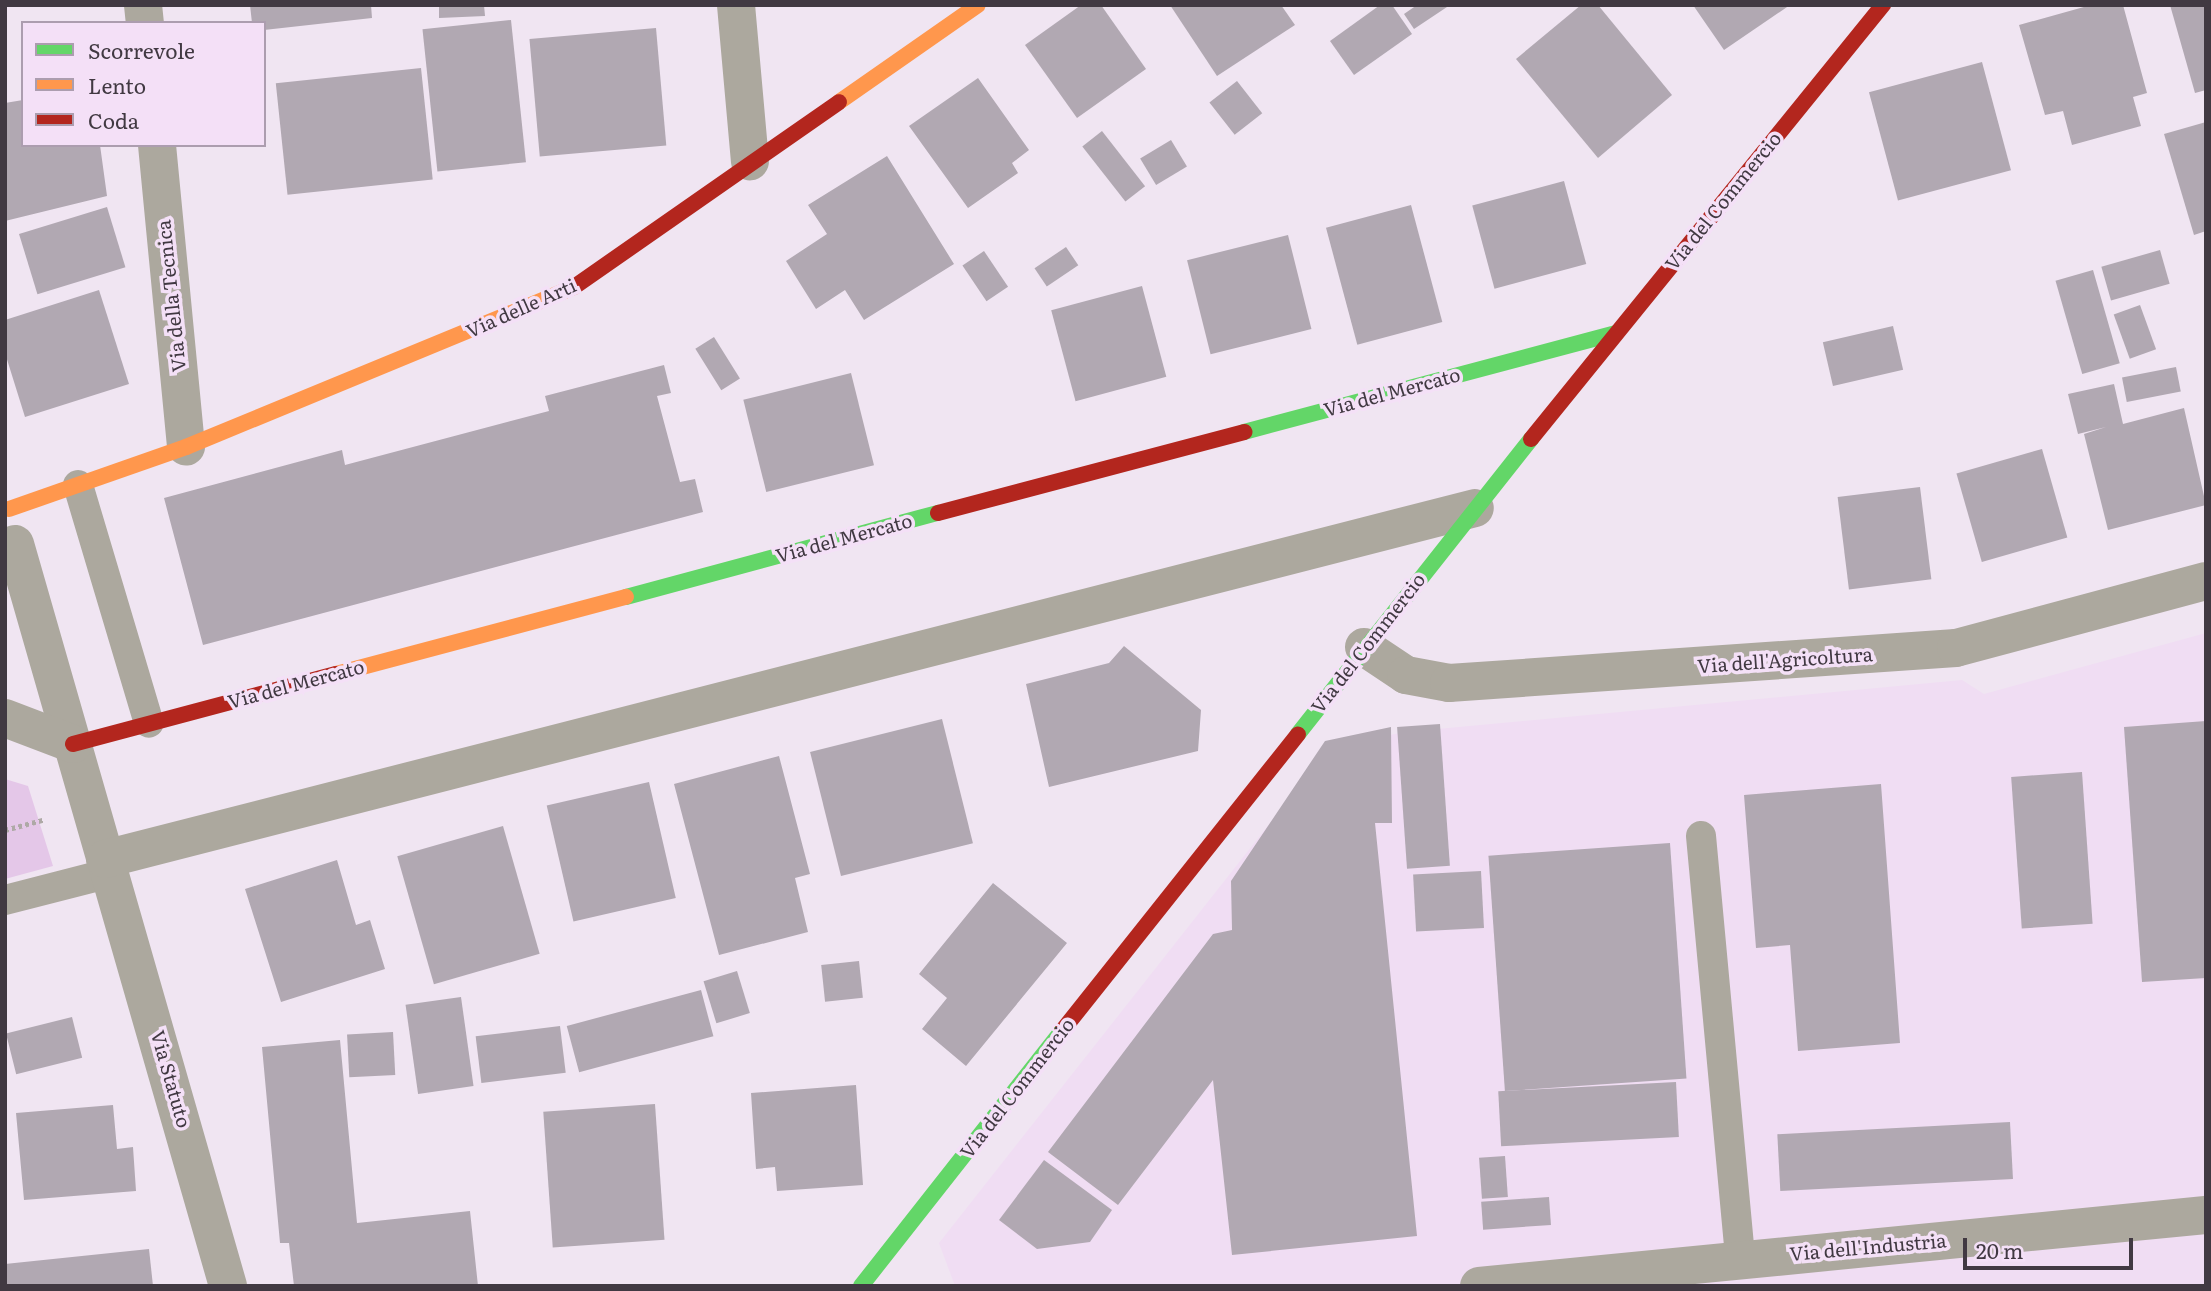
<!DOCTYPE html>
<style>
body{margin:0}
#map{position:relative;width:2211px;height:1291px;overflow:hidden;background:#f0e5f2;font-family:Literata,serif}
div>[style]{position:absolute}
[style*='--x']{left:calc(var(--x)*1px);top:calc(var(--y)*1px);width:calc(var(--w)*1px);rotate:calc(var(--a)*1deg)}
.built>*{inset:0;background:#f0ddf3}
.green>*{inset:0;background:#e4c7e8}
.building>*{inset:0;background:#b1a8b2;transform-origin:0 0}
.path>*{height:4.5px;margin-top:-2.25px;transform-origin:0;background:repeating-linear-gradient(90deg,#aea9a6 0 3.5px,transparent 0 7px)}
.lane>*{height:30px;margin:-15px;padding:0 15px;transform-origin:15px;border-radius:15px;background:#aca89e}
.street>*{height:38px;margin:-19px;padding:0 19px;transform-origin:19px;border-radius:19px;background:#aca89e}
.fast>*{height:16px;margin:-8px;padding:0 8px;transform-origin:8px;border-radius:8px;background:#63d668}
.slow>*{height:16px;margin:-8px;padding:0 8px;transform-origin:8px;border-radius:8px;background:#ff974d}
.jam>*{height:16px;margin:-8px;padding:0 8px;transform-origin:8px;border-radius:8px;background:#b3261e}
span{translate:-50% -50%;white-space:nowrap;text-align:center;line-height:1.15;-webkit-text-stroke:7px #f4e0f7;paint-order:stroke}
.street-label{font-size:19px;color:#413942}
.frame{position:absolute;inset:0;border:7px solid #413942;pointer-events:none}
.legend{position:absolute;left:21px;top:21px;width:245px;height:126px;box-sizing:border-box;background:#f4e0f7;border:2px solid #ac9daf;margin:0;padding:9px 12px;list-style:none;font-size:21px;color:#413942}
.legend li{display:flex;align-items:center;gap:14px;height:35px}
.legend b{width:35px;border:2px solid #ac9daf}
.scale{position:absolute;left:1963px;top:1238px;width:170px;height:32px;box-sizing:border-box;border:4px solid #413942;border-top:0;padding-left:9px;font-size:21px;line-height:24px;white-space:nowrap;color:#413942;-webkit-text-stroke:5px #f4e0f7;paint-order:stroke}
</style>
<div id="map">
<div class="built">
<i style="clip-path:polygon(2206px 633px,2206px 1286px,955px 1286px,939px 1243px,1330px 747px,1405px 732px,1962px 680px,1984px 694px)"></i>
</div>
<div class="green">
<i style="clip-path:polygon(5px 779px,28px 786px,53px 866px,5px 879px)"></i>
</div>
<div class="building">
<i style="clip-path:polygon(250px 5px,371px 5px,372px 18px,264px 30px,264px 23px,252px 23px)"></i>
<i style="clip-path:polygon(439px 5px,484px 5px,485px 16px,439px 18px)"></i>
<i style="clip-path:polygon(1081px 5px,1101px 5px,1146px 69px,1077px 118px,1025px 45px)"></i>
<i style="clip-path:polygon(1170px 5px,1281px 5px,1295px 25px,1217px 76px)"></i>
<i style="clip-path:polygon(1380px 5px,1392px 5px,1412px 34px,1354px 75px,1330px 41px)"></i>
<i style="clip-path:polygon(1417px 5px,1450px 5px,1414px 29px,1404px 14px)"></i>
<i style="clip-path:polygon(1581px 5px,1598px 5px,1672px 95px,1598px 158px,1516px 59px)"></i>
<i style="clip-path:polygon(1693px 5px,1790px 5px,1724px 50px)"></i>
<i style="clip-path:polygon(2091px 5px,2123px 5px,2147px 93px,2133px 97px,2141px 126px,2072px 145px,2063px 111px,2045px 115px,2019px 25px)"></i>
<i style="clip-path:polygon(2170px 5px,2206px 5px,2206px 90px,2195px 93px)"></i>
<i style="left:511px;top:20px;width:143px;height:89px;rotate:84deg"></i>
<i style="left:656px;top:28px;width:118px;height:127px;rotate:85deg"></i>
<i style="left:1982px;top:62px;width:112px;height:117px;rotate:75deg"></i>
<i style="left:421px;top:68px;width:112px;height:146px;rotate:84deg"></i>
<i style="clip-path:polygon(978px 78px,1029px 150px,1012px 163px,1018px 173px,968px 208px,909px 126px)"></i>
<i style="left:1237px;top:81px;width:41px;height:35px;rotate:52deg"></i>
<i style="clip-path:polygon(23px 100px,23px 145px,100px 145px,107px 196px,5px 221px,5px 103px)"></i>
<i style="clip-path:polygon(2206px 122px,2206px 231px,2194px 235px,2164px 134px)"></i>
<i style="left:1102px;top:131px;width:70px;height:25px;rotate:52deg"></i>
<i style="left:1171px;top:140px;width:31px;height:36px;rotate:59deg"></i>
<i style="clip-path:polygon(887px 156px,954px 264px,864px 320px,845px 290px,816px 309px,786px 261px,827px 234px,808px 205px)"></i>
<i style="left:1564px;top:181px;width:86px;height:95px;rotate:75deg"></i>
<i style="left:1411px;top:205px;width:121px;height:88px;rotate:75deg"></i>
<i style="left:107px;top:207px;width:63px;height:92px;rotate:73deg"></i>
<i style="left:1288px;top:235px;width:97px;height:104px;rotate:76deg"></i>
<i style="left:1066px;top:247px;width:22px;height:38px;rotate:56deg"></i>
<i style="left:2160px;top:250px;width:35px;height:61px;rotate:74deg"></i>
<i style="left:984px;top:251px;width:43px;height:26px;rotate:56deg"></i>
<i style="left:2093px;top:270px;width:97px;height:39px;rotate:74deg"></i>
<i style="left:1142px;top:286px;width:94px;height:94px;rotate:75deg"></i>
<i style="clip-path:polygon(99px 290px,129px 384px,25px 417px,5px 353px,5px 320px)"></i>
<i style="left:2140px;top:305px;width:47px;height:28px;rotate:70deg"></i>
<i style="left:1893px;top:326px;width:45px;height:72px;rotate:77deg"></i>
<i style="left:714px;top:337px;width:49px;height:22px;rotate:58deg"></i>
<i style="clip-path:polygon(664px 365px,671px 393px,657px 396px,680px 482px,695px 479px,703px 512px,203px 645px,164px 498px,342px 450px,345px 465px,549px 411px,545px 396px)"></i>
<i style="left:2176px;top:367px;width:25px;height:55px;rotate:79deg"></i>
<i style="left:851px;top:373px;width:95px;height:111px;rotate:76deg"></i>
<i style="clip-path:polygon(2114px 384px,2123px 424px,2184px 408px,2206px 505px,2108px 530px,2084px 434px,2106px 427px,2078px 434px,2068px 394px)"></i>
<i style="left:2042px;top:449px;width:92px;height:89px;rotate:74deg"></i>
<i style="left:1920px;top:487px;width:93px;height:83px;rotate:83deg"></i>
<i style="clip-path:polygon(1124px 646px,1201px 710px,1198px 751px,1049px 787px,1026px 684px,1109px 663px)"></i>
<i style="left:942px;top:719px;width:128px;height:136px;rotate:76deg"></i>
<i style="clip-path:polygon(2206px 721px,2206px 978px,2142px 982px,2124px 727px)"></i>
<i style="left:1440px;top:724px;width:142px;height:43px;rotate:86deg"></i>
<i style="clip-path:polygon(1391px 727px,1392px 823px,1375px 823px,1417px 1236px,1232px 1255px,1213px 1080px,1118px 1205px,1048px 1152px,1213px 934px,1232px 930px,1231px 881px,1325px 741px)"></i>
<i style="clip-path:polygon(779px 756px,810px 874px,795px 878px,808px 932px,719px 955px,674px 784px)"></i>
<i style="left:2082px;top:772px;width:152px;height:71px;rotate:86deg"></i>
<i style="left:649px;top:782px;width:119px;height:105px;rotate:77deg"></i>
<i style="clip-path:polygon(1881px 784px,1900px 1043px,1798px 1051px,1790px 945px,1756px 948px,1744px 795px)"></i>
<i style="left:503px;top:826px;width:133px;height:110px;rotate:74deg"></i>
<i style="left:1670px;top:843px;width:236px;height:182px;rotate:86deg"></i>
<i style="clip-path:polygon(337px 860px,356px 925px,370px 920px,385px 969px,281px 1002px,245px 889px)"></i>
<i style="left:1481px;top:871px;width:57px;height:68px;rotate:87deg"></i>
<i style="clip-path:polygon(993px 883px,1067px 943px,966px 1066px,922px 1029px,947px 998px,919px 974px)"></i>
<i style="left:859px;top:961px;width:37px;height:38px;rotate:84deg"></i>
<i style="left:737px;top:971px;width:44px;height:35px;rotate:73deg"></i>
<i style="left:701px;top:990px;width:48px;height:139px;rotate:75deg"></i>
<i style="left:461px;top:997px;width:90px;height:56px;rotate:82deg"></i>
<i style="left:72px;top:1017px;width:42px;height:68px;rotate:76deg"></i>
<i style="left:560px;top:1026px;width:47px;height:85px;rotate:83deg"></i>
<i style="left:393px;top:1032px;width:43px;height:46px;rotate:87deg"></i>
<i style="clip-path:polygon(340px 1040px,357px 1223px,470px 1211px,478px 1286px,294px 1286px,289px 1243px,280px 1243px,262px 1047px)"></i>
<i style="left:1676px;top:1082px;width:55px;height:178px;rotate:87deg"></i>
<i style="clip-path:polygon(856px 1085px,863px 1185px,777px 1191px,775px 1167px,756px 1169px,751px 1093px)"></i>
<i style="left:655px;top:1104px;width:136px;height:112px;rotate:86deg"></i>
<i style="clip-path:polygon(113px 1105px,117px 1149px,133px 1147px,136px 1191px,24px 1200px,16px 1113px)"></i>
<i style="left:2010px;top:1122px;width:57px;height:233px;rotate:87deg"></i>
<i style="left:1505px;top:1156px;width:41px;height:26px;rotate:86deg"></i>
<i style="clip-path:polygon(1044px 1160px,1112px 1210px,1090px 1242px,1037px 1249px,999px 1220px)"></i>
<i style="left:1549px;top:1197px;width:28px;height:68px;rotate:86deg"></i>
<i style="clip-path:polygon(149px 1249px,153px 1286px,5px 1286px,5px 1264px)"></i>
</div>
<div class="path">
<i style="--x:5;--y:830;--w:39;--a:-15"></i>
</div>
<div class="lane">
<i style="--x:78;--y:485;--w:248;--a:73.4"></i>
<i style="--x:1701;--y:836;--w:425;--a:84.7"></i>
<i style="--x:5;--y:900;--w:108;--a:-14.4"></i>
</div>
<div class="street">
<i style="--x:143;--y:5;--w:18;--a:84"></i>
<i style="--x:736;--y:5;--w:157;--a:84.9"></i>
<i style="--x:157;--y:145;--w:303;--a:84.5"></i>
<i style="--x:15;--y:544;--w:772;--a:73.98"></i>
<i style="--x:1364;--y:647;--w:50;--a:33.7"></i>
<i style="--x:1406;--y:675;--w:44;--a:10.5"></i>
<i style="--x:1449;--y:683;--w:508;--a:-3.95"></i>
<i style="--x:1956;--y:648;--w:259;--a:-15"></i>
<i style="--x:5;--y:718;--w:73;--a:20.9"></i>
<i style="--x:105;--y:859;--w:1414;--a:-14.37"></i>
<i style="--x:1479;--y:1286;--w:730;--a:-5.58"></i>
</div>
<div class="fast">
<i style="--x:1244;--y:432;--w:384;--a:-14.9"></i>
<i style="--x:626;--y:597;--w:323;--a:-15.1"></i>
<i style="--x:1298;--y:734;--w:376;--a:-51.7"></i>
<i style="--x:861;--y:1286;--w:325;--a:-51.8"></i>
</div>
<div class="slow">
<i style="--x:839;--y:102;--w:169;--a:-34.9"></i>
<i style="--x:9;--y:509;--w:188;--a:-19.3"></i>
<i style="--x:186;--y:447;--w:420;--a:-22.4"></i>
<i style="--x:336;--y:674;--w:300;--a:-14.9"></i>
</div>
<div class="jam">
<i style="--x:574;--y:287;--w:323;--a:-34.9"></i>
<i style="--x:1531;--y:439;--w:559;--a:-50.96"></i>
<i style="--x:938;--y:513;--w:317;--a:-14.8"></i>
<i style="--x:73;--y:744;--w:272;--a:-14.9"></i>
<i style="--x:1062;--y:1031;--w:379;--a:-51.5"></i>
</div>
<div class="street-label">
<span style="left:1723px;top:201px;rotate:-51deg">Via del Commercio</span>
<span style="left:171px;top:296px;rotate:-96deg">Via della Tecnica</span>
<span style="left:521px;top:308px;rotate:-24deg">Via delle Arti</span>
<span style="left:1392px;top:392px;rotate:-15deg">Via del Mercato</span>
<span style="left:844px;top:538px;rotate:-15deg">Via del Mercato</span>
<span style="left:1368px;top:643px;rotate:-52deg">Via del Commercio</span>
<span style="left:1785px;top:660px;rotate:-4deg">Via dell'Agricoltura</span>
<span style="left:296px;top:684px;rotate:-15deg">Via del Mercato</span>
<span style="left:171px;top:1079px;rotate:74deg">Via Statuto</span>
<span style="left:1017px;top:1088px;rotate:-52deg">Via del Commercio</span>
<span style="left:1868px;top:1247px;rotate:-5deg">Via dell'Industria</span>
</div>
<div class="frame"></div>
<ul class="legend">
<li><b style="height:9px;background:#63d668"></b>Scorrevole</li>
<li><b style="height:9px;background:#ff974d"></b>Lento</li>
<li><b style="height:9px;background:#b3261e"></b>Coda</li>
</ul>
<div class="scale">20 m</div>
</div>
